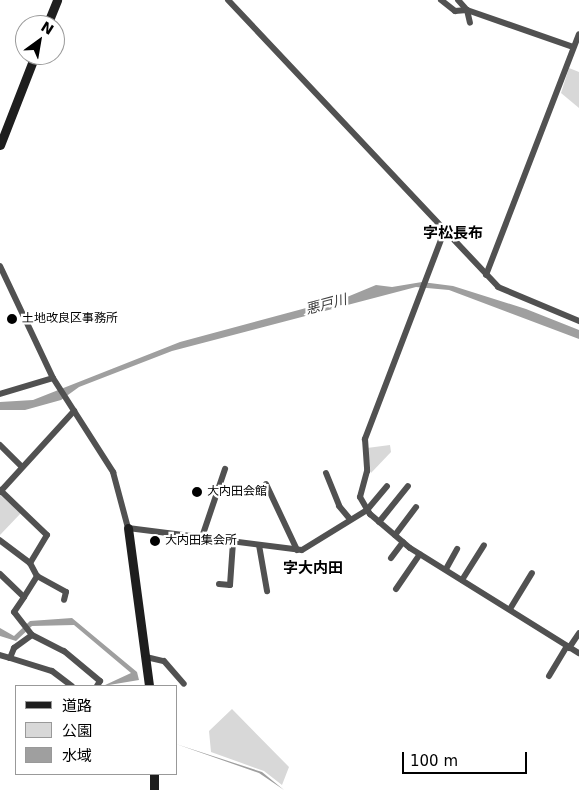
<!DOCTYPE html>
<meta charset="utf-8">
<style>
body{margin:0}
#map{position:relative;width:579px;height:790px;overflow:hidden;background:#fff;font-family:"DejaVu Sans","Noto Sans JP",sans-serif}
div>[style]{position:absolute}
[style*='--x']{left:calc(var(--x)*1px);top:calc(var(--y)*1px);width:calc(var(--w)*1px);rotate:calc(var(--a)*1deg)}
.green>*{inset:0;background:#d8d8d8}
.water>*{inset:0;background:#9f9f9f}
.street>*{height:6px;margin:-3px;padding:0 3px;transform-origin:3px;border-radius:3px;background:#515151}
.secondary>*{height:9px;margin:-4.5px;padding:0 4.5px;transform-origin:4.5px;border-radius:4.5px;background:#1e1e1e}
.dots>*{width:14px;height:14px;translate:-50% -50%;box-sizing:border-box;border:2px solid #fff;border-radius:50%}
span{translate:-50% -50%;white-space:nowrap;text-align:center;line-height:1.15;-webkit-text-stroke:4.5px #fff;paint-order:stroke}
.poi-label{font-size:12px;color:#000}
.left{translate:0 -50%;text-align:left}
.water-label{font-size:14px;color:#404040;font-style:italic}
.quarter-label{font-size:15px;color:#000;font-weight:700}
.legend{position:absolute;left:15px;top:685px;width:162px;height:90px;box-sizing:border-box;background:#fff;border:1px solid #999;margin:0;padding:6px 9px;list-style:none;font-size:15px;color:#000}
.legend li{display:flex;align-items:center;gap:10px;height:25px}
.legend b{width:25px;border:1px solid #999}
.north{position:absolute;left:15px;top:15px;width:50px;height:50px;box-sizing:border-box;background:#fff;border:1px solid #999;border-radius:50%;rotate:32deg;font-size:14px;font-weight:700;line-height:20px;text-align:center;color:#000}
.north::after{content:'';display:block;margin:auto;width:18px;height:22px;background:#000;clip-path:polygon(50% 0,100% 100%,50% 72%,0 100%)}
.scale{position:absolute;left:402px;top:752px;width:125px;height:22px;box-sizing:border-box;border:2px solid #000;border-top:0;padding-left:6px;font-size:15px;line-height:18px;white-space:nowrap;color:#000;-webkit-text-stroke:4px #fff;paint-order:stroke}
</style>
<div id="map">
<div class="green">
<i style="clip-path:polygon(569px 68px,579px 72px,579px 108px,561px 93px)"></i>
<i style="clip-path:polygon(390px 445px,391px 452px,371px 473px,367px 448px)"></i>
<i style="clip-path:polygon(0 495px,21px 513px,0 535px)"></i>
<i style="clip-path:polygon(232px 709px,289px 767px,282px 785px,264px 771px,211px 752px,209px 731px)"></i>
</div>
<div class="water">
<i style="clip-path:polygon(422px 282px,453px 286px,526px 309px,579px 330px,579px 339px,449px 290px,416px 287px,172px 351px,79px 387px,61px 400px,25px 410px,0 410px,0 402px,33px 400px,180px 342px,347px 297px,376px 285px,392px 287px)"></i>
<i style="clip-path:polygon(72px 618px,137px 672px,139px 680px,103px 686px,131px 673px,74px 625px,32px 626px,16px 641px,0 636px,0 628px,14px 636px,30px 621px)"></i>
<i style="clip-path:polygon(176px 744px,262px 772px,284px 790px,259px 773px)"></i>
</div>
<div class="street">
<i style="--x:228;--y:0;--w:394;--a:46.7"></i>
<i style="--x:498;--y:287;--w:88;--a:22.8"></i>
<i style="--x:441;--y:0;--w:18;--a:38"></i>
<i style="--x:455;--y:11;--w:12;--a:-5"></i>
<i style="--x:458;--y:0;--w:13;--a:48"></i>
<i style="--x:467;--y:10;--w:112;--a:19.2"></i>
<i style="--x:467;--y:10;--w:13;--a:77"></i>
<i style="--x:444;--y:232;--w:222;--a:110.9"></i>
<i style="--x:365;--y:439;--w:32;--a:86"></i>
<i style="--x:367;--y:471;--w:27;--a:105"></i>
<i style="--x:360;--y:497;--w:20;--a:60"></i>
<i style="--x:370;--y:514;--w:52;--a:40.4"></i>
<i style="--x:410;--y:548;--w:199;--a:31.9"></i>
<i style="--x:0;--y:266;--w:124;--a:64.7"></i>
<i style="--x:53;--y:378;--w:112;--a:57.4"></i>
<i style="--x:113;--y:472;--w:58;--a:75"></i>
<i style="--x:128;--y:528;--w:175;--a:7.2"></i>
<i style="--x:302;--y:550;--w:76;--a:-31.6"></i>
<i style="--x:367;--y:510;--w:31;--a:-50"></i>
<i style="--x:486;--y:275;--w:258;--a:-68.9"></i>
<i style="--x:0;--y:394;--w:55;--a:-16.8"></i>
<i style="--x:0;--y:445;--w:31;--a:45"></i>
<i style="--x:326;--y:473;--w:35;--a:68"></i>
<i style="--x:339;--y:506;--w:16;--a:50"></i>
<i style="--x:266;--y:484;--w:73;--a:64.8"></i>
<i style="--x:0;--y:490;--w:65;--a:43.8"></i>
<i style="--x:47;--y:535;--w:33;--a:121"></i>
<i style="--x:30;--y:563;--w:38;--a:-143"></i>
<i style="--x:0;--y:492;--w:110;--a:-47.6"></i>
<i style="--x:379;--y:522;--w:46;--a:-51.1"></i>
<i style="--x:395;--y:535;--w:35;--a:-53"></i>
<i style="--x:202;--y:537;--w:72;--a:-71.3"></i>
<i style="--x:259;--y:545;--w:47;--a:80.1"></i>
<i style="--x:391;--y:558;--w:20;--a:-53"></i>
<i style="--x:30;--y:563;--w:15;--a:62"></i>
<i style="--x:37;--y:576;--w:33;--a:29"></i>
<i style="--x:66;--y:592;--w:8;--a:104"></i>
<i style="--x:446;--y:569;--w:23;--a:-61"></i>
<i style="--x:0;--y:574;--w:33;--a:44"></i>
<i style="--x:24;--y:597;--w:25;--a:-58"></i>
<i style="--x:462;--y:580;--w:41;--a:-57.8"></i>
<i style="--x:219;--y:584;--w:11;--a:5"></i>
<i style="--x:230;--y:585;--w:43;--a:-86"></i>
<i style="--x:396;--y:589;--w:42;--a:-55.6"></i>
<i style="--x:510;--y:609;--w:42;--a:-58.6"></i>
<i style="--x:32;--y:635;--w:36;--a:27"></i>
<i style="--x:64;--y:651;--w:47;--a:39.8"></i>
<i style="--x:100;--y:681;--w:6;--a:121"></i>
<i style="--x:569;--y:648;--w:18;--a:-56"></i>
<i style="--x:0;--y:655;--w:10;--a:17"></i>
<i style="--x:10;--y:658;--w:11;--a:-68"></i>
<i style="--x:14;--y:648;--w:22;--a:-36"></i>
<i style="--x:32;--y:635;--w:29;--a:-128"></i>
<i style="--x:14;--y:612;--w:18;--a:-56"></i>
<i style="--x:146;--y:657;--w:18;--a:13"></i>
<i style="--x:164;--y:661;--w:30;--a:49"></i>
<i style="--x:10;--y:658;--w:44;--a:17.2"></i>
<i style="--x:52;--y:671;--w:25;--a:37"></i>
<i style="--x:549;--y:676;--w:35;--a:-59"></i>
</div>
<div class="secondary">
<i style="--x:47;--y:25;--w:27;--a:-68"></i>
<i style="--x:0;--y:145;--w:97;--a:-68.7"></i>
<i style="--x:128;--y:528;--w:159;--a:82.4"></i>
<i style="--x:154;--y:790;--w:16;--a:-90"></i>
</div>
<div class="dots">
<i style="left:12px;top:319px;background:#000"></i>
<i style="left:197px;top:492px;background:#000"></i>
<i style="left:155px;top:541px;background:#000"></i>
</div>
<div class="poi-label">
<span class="left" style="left:22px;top:319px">土地改良区事務所</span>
<span class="left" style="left:207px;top:492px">大内田会館</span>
<span class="left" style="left:165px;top:541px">大内田集会所</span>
</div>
<div class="water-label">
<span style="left:326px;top:304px;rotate:-15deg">悪戸川</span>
</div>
<div class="quarter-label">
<span style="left:453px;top:234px">字松長布</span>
<span style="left:313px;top:569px">字大内田</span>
</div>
<ul class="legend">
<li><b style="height:6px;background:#1e1e1e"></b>道路</li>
<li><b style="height:14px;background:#d8d8d8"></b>公園</li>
<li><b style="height:14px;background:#9f9f9f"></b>水域</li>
</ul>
<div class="north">N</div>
<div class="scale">100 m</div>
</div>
